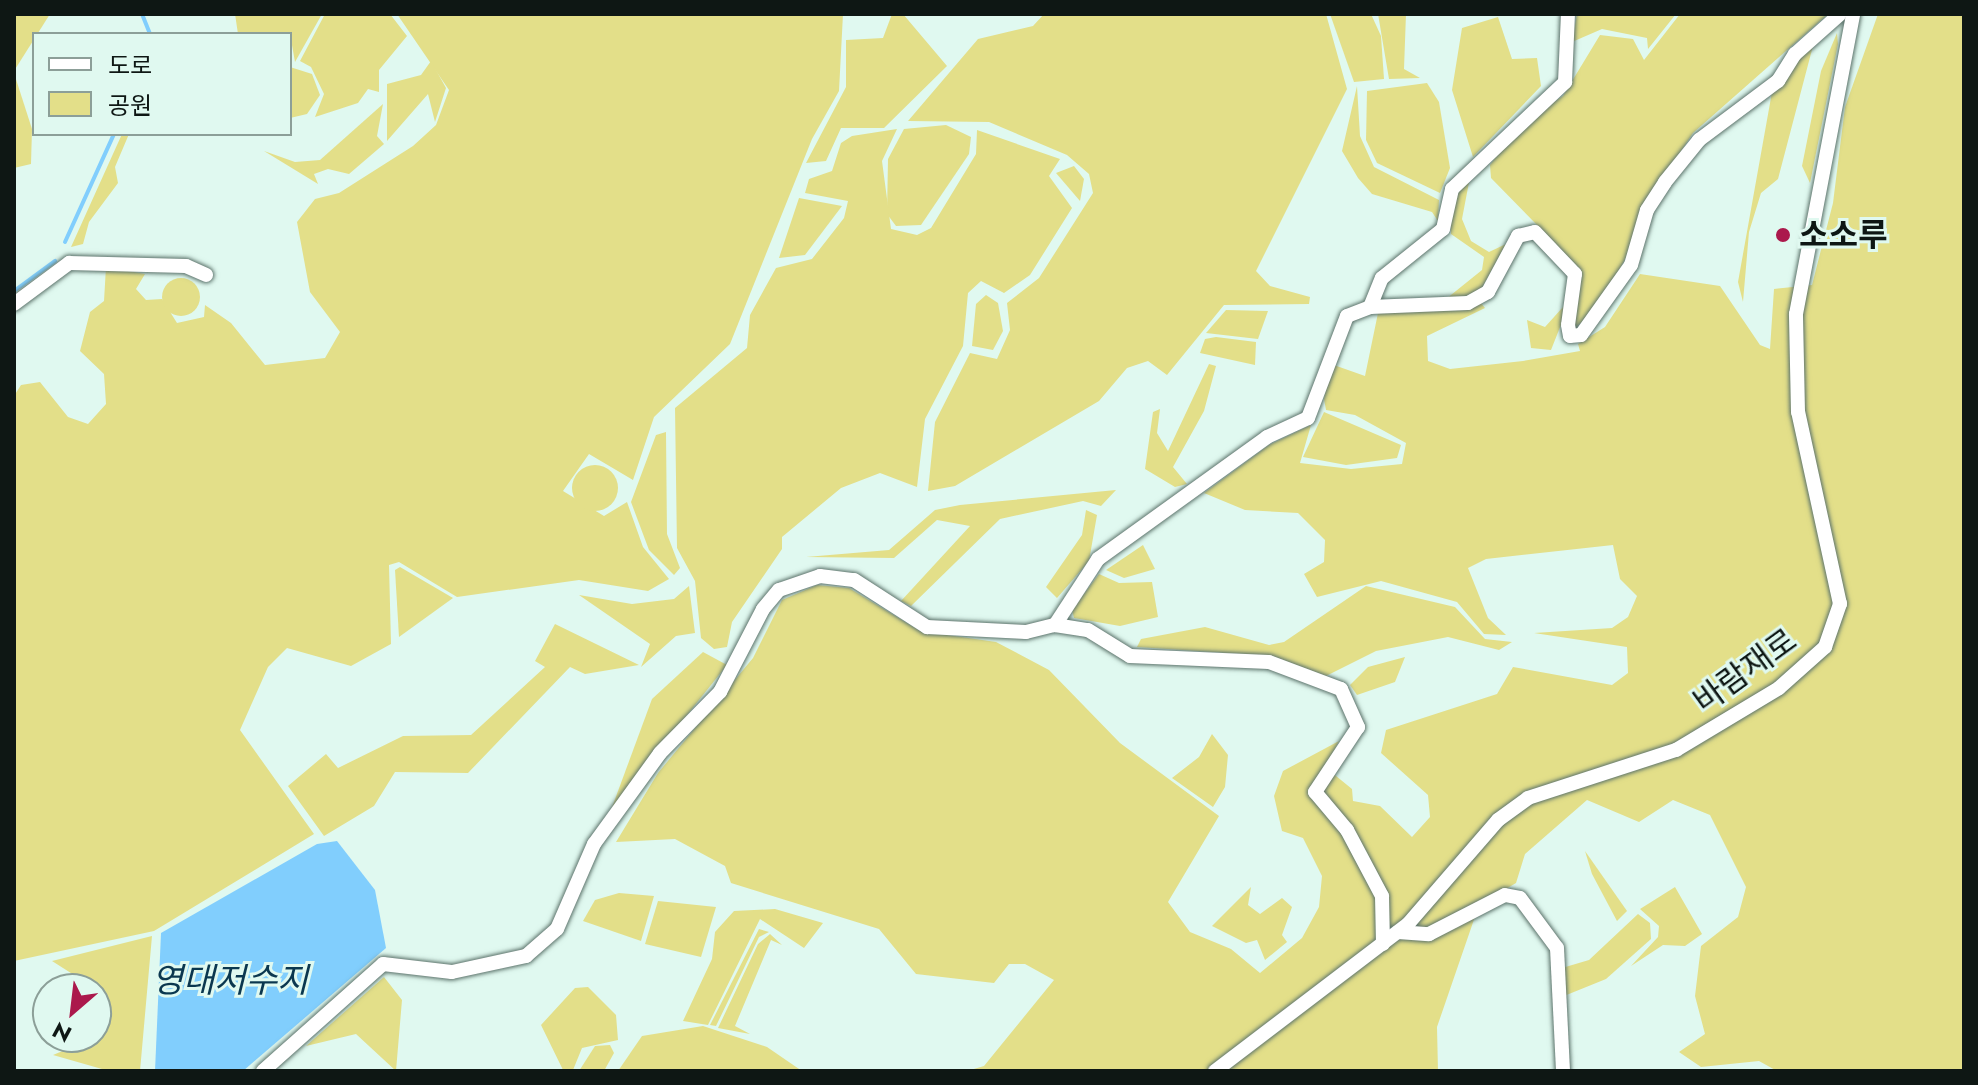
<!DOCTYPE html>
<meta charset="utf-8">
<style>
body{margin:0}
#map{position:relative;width:1978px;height:1085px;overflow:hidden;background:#e0f9f0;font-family:Jost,"Noto Sans KR",sans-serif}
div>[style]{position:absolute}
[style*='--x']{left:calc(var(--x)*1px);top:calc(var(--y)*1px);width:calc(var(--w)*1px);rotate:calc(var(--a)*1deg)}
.green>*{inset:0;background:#e3df89}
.round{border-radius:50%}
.water>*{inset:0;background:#81cefd}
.stream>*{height:4px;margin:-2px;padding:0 2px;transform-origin:2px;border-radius:2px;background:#81cefd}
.roads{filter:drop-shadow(0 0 2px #5c736b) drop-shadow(0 0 2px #5c736b)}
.minor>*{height:14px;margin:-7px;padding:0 7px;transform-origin:7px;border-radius:7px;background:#fff}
.dots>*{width:22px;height:22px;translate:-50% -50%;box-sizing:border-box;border:4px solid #e0f9f0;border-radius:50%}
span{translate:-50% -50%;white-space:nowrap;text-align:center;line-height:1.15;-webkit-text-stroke:6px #e0f9f0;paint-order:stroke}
.poi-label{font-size:32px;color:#0e1714;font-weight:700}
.left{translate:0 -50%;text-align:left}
.street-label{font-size:32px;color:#0e1714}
.water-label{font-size:34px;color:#0a374f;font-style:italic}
.frame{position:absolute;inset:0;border:16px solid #0e1714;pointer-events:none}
.legend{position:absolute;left:32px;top:32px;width:260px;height:104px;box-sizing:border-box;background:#e0f9f0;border:2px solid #8c9f98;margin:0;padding:10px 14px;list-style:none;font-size:24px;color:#0e1714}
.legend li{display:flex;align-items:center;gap:16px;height:40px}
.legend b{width:40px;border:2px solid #8c9f98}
.north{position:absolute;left:32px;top:973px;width:80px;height:80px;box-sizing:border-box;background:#e0f9f0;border:2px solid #8c9f98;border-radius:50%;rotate:208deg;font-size:22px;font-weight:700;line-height:32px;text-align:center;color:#0e1714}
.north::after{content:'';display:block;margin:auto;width:28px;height:36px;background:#ab194c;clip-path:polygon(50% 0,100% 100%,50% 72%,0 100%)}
</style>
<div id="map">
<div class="green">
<i style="clip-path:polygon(14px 14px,50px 14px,14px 71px)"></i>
<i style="clip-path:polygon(235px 14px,322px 14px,295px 62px,290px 34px,238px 34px)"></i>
<i style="clip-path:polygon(325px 14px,390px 14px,407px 36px,379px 70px,379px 92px,368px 89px,358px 103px,315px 117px,324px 94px,311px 67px,300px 61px)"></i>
<i style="clip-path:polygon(397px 14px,843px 14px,839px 91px,812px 139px,730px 344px,654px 417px,633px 480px,589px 454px,563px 491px,604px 516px,627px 502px,643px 547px,669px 579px,648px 591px,579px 580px,457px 597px,399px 562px,389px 565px,391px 644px,351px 666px,287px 648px,268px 667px,240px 730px,314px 834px,154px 931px,14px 961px,14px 396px,21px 385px,40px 382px,68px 417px,88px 424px,106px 404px,104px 374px,80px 351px,90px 312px,104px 301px,106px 267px,145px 274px,136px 289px,146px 300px,162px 299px,177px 323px,204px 317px,205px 305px,231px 323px,265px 365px,325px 358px,340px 332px,310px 292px,297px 222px,315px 199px,339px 193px,413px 146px,436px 125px,449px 90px)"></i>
<i style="clip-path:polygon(892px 14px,903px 14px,947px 66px,884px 128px,841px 128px,826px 161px,806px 163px,846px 87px,846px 40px,883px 38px)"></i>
<i style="clip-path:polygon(1044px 14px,1326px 14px,1347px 89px,1256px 271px,1270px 286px,1310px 297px,1309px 304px,1224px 305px,1167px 375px,1148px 361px,1127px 368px,1099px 401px,955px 486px,928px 491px,935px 422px,970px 353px,997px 359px,1010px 330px,1007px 303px,1039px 278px,1093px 193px,1089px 174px,1067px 155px,989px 122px,908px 121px,978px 39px,1033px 26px)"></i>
<i style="clip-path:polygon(1330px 14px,1371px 14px,1381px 36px,1384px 79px,1354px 82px)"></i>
<i style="clip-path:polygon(1378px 14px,1406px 14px,1404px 69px,1420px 78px,1389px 79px)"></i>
<i style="clip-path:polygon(1577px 14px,1676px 14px,1648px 49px,1647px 38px,1602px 29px,1572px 42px)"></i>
<i style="clip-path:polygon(1680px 14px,1828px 14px,1693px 133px,1641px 211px,1631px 248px,1597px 311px,1574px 328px,1580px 269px,1491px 178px,1490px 165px,1521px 124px,1563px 96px,1600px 35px,1633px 39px,1644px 60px)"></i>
<i style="clip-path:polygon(1878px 14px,1964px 14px,1964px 1071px,1777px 1071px,1759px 1061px,1701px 1067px,1679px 1052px,1705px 1034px,1695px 996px,1701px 946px,1738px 917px,1746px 887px,1710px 815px,1673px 800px,1639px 822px,1587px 800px,1525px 854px,1516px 883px,1479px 905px,1437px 1027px,1438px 1071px,967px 1071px,984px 1066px,1054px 980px,1025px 964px,1009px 964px,994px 983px,916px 974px,879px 929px,731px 883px,725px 866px,675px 839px,616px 842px,658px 773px,753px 658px,782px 600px,817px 585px,849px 588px,920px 631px,996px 642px,1049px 670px,1120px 743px,1219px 816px,1168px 902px,1190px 932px,1231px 949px,1260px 973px,1302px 938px,1319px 907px,1322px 876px,1303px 838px,1282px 831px,1274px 796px,1283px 771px,1339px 741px,1325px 767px,1352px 789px,1353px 801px,1380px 806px,1412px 837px,1430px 817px,1428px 795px,1381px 753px,1386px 730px,1497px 694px,1513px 667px,1612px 685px,1628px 673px,1627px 647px,1534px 633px,1612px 628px,1628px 617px,1637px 596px,1620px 579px,1613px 545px,1486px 559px,1468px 568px,1488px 618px,1506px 635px,1484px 634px,1457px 602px,1381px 581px,1317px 597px,1304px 574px,1324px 562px,1325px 540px,1298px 513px,1245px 510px,1204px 493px,1269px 445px,1311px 425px,1300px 463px,1351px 469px,1402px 464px,1406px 443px,1355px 415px,1326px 410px,1324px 399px,1331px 364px,1365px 376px,1378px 313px,1481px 303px,1485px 308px,1427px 336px,1428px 361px,1450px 369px,1523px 361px,1580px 351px,1578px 344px,1605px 327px,1640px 274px,1720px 286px,1760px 345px,1770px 349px,1774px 289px,1812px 285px,1833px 203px,1845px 107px)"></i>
<i style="clip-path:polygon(1498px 17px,1512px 59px,1537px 58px,1541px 86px,1473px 157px,1452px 90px,1462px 28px)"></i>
<i style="clip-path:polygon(1837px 33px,1838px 44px,1810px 183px,1802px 166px,1821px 71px)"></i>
<i style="clip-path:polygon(1814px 42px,1778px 179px,1761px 193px,1749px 232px,1743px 302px,1738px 282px,1772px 92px)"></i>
<i style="clip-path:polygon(431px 61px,446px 88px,435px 122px,428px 94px,387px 141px,387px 84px,421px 75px)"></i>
<i style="clip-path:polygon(290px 67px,312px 74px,320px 95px,307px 114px,290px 118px)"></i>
<i style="clip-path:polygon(14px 73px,32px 129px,31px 164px,14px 168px)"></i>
<i style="clip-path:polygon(1427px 83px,1439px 102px,1450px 168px,1440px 193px,1377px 163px,1366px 140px,1367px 91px)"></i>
<i style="clip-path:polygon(1357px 86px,1360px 136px,1374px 167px,1439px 200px,1438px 221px,1432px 212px,1372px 194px,1358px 178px,1342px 151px)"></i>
<i style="clip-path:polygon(383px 104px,377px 136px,384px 144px,349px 174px,328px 169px,314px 174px,318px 184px,264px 151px,295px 162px,320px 160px)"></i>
<i style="clip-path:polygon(946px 125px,971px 137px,969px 154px,921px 225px,896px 226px,887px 214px,888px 159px,904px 129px)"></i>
<i style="clip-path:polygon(897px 129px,882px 161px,891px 229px,917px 235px,931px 228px,976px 154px,977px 130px,1060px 159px,1049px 176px,1072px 208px,1030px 275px,1004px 293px,981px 281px,968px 293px,963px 346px,925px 419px,917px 487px,880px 473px,841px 488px,782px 537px,782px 549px,732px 622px,727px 647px,714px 649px,701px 638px,695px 581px,677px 548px,675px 408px,747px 348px,750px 315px,776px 268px,812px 259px,844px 218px,848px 201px,805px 193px,809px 179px,832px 171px,841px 143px,852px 136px)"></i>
<i style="clip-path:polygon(122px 134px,129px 134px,115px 167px,118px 183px,89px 222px,83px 244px,71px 247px)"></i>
<i style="clip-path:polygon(1074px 166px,1084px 179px,1080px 201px,1056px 173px)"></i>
<i style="clip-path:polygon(1470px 177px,1462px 219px,1471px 241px,1489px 252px,1506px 244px,1479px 293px,1459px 303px,1446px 299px,1482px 270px,1484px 257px,1451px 234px,1451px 200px)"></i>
<i style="clip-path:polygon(799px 198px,842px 206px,805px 255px,779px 258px)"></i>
<i class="round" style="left:162px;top:278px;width:38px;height:38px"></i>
<i style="clip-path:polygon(986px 295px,998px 303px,1003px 331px,993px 350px,972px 346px,976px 304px)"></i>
<i style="clip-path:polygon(1572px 297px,1551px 350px,1531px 348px,1527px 320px,1545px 327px)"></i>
<i style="clip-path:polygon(1226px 310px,1268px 311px,1258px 339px,1206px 333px)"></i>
<i style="clip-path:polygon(1216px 337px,1256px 342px,1255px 365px,1200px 353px,1205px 339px)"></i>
<i style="clip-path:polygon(1209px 364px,1216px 366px,1204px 411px,1173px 467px,1187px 484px,1175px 487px,1145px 469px,1153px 412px,1160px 409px,1157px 433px,1168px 451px)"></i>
<i style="clip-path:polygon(1324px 412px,1401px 445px,1397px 458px,1346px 465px,1303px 457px)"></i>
<i style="clip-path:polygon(666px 432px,667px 534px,680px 568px,674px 575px,649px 550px,631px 502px,656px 435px)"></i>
<i class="round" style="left:572px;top:465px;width:46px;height:46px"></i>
<i style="clip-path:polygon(1116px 490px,1101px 506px,1083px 501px,1000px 519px,911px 606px,901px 601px,970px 526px,937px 520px,894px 558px,806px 557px,889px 550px,935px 510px,960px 505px)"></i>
<i style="clip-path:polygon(1086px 510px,1097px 515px,1089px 561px,1057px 598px,1046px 587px,1082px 535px)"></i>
<i style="clip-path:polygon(1143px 545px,1155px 569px,1124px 578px,1106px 570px)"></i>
<i style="clip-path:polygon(400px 567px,453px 598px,399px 637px,395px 570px)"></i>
<i style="clip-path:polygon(1099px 574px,1119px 583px,1152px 582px,1158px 617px,1120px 626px,1074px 618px,1072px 610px)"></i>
<i style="clip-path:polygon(689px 586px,695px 633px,676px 636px,641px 667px,650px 644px,579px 595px,632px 604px,674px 599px)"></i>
<i style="clip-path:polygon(1366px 586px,1455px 607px,1485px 639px,1512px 642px,1499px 650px,1448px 637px,1376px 651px,1326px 676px,1272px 656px,1137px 647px,1141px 639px,1205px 627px,1269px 645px,1284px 642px)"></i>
<i style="clip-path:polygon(555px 624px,639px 665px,585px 674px,570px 667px,468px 773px,395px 772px,374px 806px,324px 836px,288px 786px,326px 754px,338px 768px,403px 736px,471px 735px,545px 667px,535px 661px)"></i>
<i style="clip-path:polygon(703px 652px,727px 665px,611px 810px,652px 699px)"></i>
<i style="clip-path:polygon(1405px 657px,1395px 682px,1357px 695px,1350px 685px,1368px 667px)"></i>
<i style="clip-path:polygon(1212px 734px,1228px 755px,1225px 787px,1213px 807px,1172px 778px,1199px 757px)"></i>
<i style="clip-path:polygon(1585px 851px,1627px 911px,1617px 921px,1592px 874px)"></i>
<i style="clip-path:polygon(1251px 887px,1248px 905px,1260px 914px,1282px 898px,1292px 907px,1282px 935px,1287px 942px,1265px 960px,1257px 940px,1246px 943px,1212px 926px)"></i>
<i style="clip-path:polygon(1675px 887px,1702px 934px,1685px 946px,1663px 945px,1631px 966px,1658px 937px,1659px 926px,1640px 909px)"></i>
<i style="clip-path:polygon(619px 893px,654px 896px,641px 941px,583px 921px,595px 900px)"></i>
<i style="clip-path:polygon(658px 901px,716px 907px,701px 957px,645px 944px)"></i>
<i style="clip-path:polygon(775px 909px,823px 923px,804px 948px,760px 919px,708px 1025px,683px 1021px,712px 959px,715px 932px,734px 911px)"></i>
<i style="clip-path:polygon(1638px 914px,1650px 923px,1651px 939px,1606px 979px,1564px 996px,1562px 968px,1589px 960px)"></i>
<i style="clip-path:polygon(759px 929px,769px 932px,759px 937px,716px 1026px,710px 1025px)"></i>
<i style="clip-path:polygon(770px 934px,782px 945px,771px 940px,735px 1026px,750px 1034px,718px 1028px,758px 944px)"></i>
<i style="clip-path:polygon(152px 936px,140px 1071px,109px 1071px,53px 1055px,96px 1037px,96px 989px,52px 961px)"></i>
<i style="clip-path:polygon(384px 977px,402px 1000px,396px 1071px,356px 1034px,306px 1046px)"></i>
<i style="clip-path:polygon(588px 987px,616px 1015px,618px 1040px,582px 1048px,573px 1070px,563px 1070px,541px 1025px,575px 988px)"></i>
<i style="clip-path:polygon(703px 1026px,767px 1047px,802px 1071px,618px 1071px,642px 1036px)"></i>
<i style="clip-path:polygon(610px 1045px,614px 1053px,604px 1071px,579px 1071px,595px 1046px)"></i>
</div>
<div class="water">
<i style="clip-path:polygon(337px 841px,375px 890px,386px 948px,243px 1071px,155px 1071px,161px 933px,317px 844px)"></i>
</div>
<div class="stream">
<i style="--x:142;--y:14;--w:22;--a:68"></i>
<i style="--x:65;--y:242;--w:119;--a:-65.6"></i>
<i style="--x:14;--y:291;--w:51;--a:-36.2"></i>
</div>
<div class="roads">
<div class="minor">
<i style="--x:14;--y:304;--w:69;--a:-36.7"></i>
<i style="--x:69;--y:263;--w:117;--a:1.5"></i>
<i style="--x:186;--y:266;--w:22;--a:24"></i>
<i style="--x:1370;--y:307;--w:31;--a:-68"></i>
<i style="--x:1382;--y:278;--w:78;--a:-38.8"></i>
<i style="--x:1443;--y:229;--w:41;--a:-77.3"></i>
<i style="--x:1452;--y:189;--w:156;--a:-43.4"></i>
<i style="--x:1565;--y:82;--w:68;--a:-87.5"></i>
<i style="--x:1055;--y:625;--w:79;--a:-56.9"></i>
<i style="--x:1098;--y:559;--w:208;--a:-35.8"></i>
<i style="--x:1267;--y:437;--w:45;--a:-24.9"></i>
<i style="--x:1308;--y:418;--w:109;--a:-69.1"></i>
<i style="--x:1347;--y:316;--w:25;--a:-21"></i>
<i style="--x:1370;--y:307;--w:98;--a:-2.3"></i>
<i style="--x:1468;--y:303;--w:23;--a:-29"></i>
<i style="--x:1488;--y:292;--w:64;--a:-61.8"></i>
<i style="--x:1518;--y:236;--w:17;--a:-13"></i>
<i style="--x:1535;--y:232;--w:58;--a:46.4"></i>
<i style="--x:1575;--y:274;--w:51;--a:97.8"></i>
<i style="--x:1568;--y:325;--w:11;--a:80"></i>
<i style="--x:1570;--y:336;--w:11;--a:-5"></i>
<i style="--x:1581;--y:335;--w:86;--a:-54.5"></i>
<i style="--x:1631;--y:265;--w:57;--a:-73.8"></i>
<i style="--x:1647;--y:210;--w:33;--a:-57"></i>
<i style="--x:1665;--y:182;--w:54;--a:-51"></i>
<i style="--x:1699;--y:140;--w:99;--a:-36.8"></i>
<i style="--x:1778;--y:81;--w:32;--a:-58"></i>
<i style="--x:1795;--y:54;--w:60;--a:-41.6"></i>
<i style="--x:1398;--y:932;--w:31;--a:4"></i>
<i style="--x:1429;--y:934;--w:85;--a:-27.2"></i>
<i style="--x:1505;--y:895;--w:15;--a:11"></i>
<i style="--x:1520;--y:898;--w:62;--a:53.5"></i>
<i style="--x:1557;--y:948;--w:123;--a:87.2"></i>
<i style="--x:263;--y:1071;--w:161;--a:-41.7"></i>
<i style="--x:383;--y:964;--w:69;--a:6.6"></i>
<i style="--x:452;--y:972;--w:76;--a:-12.2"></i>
<i style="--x:526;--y:956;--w:41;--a:-41.1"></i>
<i style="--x:557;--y:929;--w:93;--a:-66.5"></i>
<i style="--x:594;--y:844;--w:112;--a:-54"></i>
<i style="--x:660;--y:753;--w:86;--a:-45.5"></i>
<i style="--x:720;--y:692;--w:93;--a:-62.6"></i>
<i style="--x:763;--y:609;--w:25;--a:-50"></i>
<i style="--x:779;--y:590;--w:43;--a:-18.9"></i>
<i style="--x:820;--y:576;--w:34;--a:7"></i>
<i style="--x:854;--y:580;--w:87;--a:32.8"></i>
<i style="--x:927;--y:627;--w:99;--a:2.9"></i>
<i style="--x:1026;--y:632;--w:30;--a:-14"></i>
<i style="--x:1055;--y:625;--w:33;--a:9"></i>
<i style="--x:1088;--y:630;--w:49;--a:31.8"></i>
<i style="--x:1130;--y:656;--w:139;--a:2.5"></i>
<i style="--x:1269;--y:662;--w:77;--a:20.6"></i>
<i style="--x:1341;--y:689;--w:42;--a:65.9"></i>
<i style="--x:1358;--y:727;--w:78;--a:123.5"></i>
<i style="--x:1315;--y:792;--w:50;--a:49.9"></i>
<i style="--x:1347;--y:830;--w:75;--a:62.1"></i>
<i style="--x:1382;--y:896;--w:48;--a:88.8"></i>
<i style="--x:1215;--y:1071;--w:243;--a:-37.3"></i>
<i style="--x:1408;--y:924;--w:138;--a:-49.1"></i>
<i style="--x:1498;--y:820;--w:37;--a:-36"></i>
<i style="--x:1528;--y:798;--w:156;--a:-18"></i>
<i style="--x:1676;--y:750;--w:120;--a:-31"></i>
<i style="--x:1779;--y:688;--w:62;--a:-41.7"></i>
<i style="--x:1825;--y:647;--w:46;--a:-70.8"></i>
<i style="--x:1840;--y:604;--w:197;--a:-102.3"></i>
<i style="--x:1798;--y:412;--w:98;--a:-91.2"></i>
<i style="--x:1796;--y:314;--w:305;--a:-79.2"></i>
</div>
</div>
<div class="dots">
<i style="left:1783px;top:235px;background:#ab194c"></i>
</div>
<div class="poi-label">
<span class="left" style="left:1799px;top:235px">소소루</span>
</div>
<div class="street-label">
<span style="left:1745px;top:671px;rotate:-36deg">바람재로</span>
</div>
<div class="water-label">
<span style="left:230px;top:981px">영대저수지</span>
</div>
<div class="frame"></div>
<ul class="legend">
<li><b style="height:10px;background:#fff"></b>도로</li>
<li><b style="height:22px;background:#e3df89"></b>공원</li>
</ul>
<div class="north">N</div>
</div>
